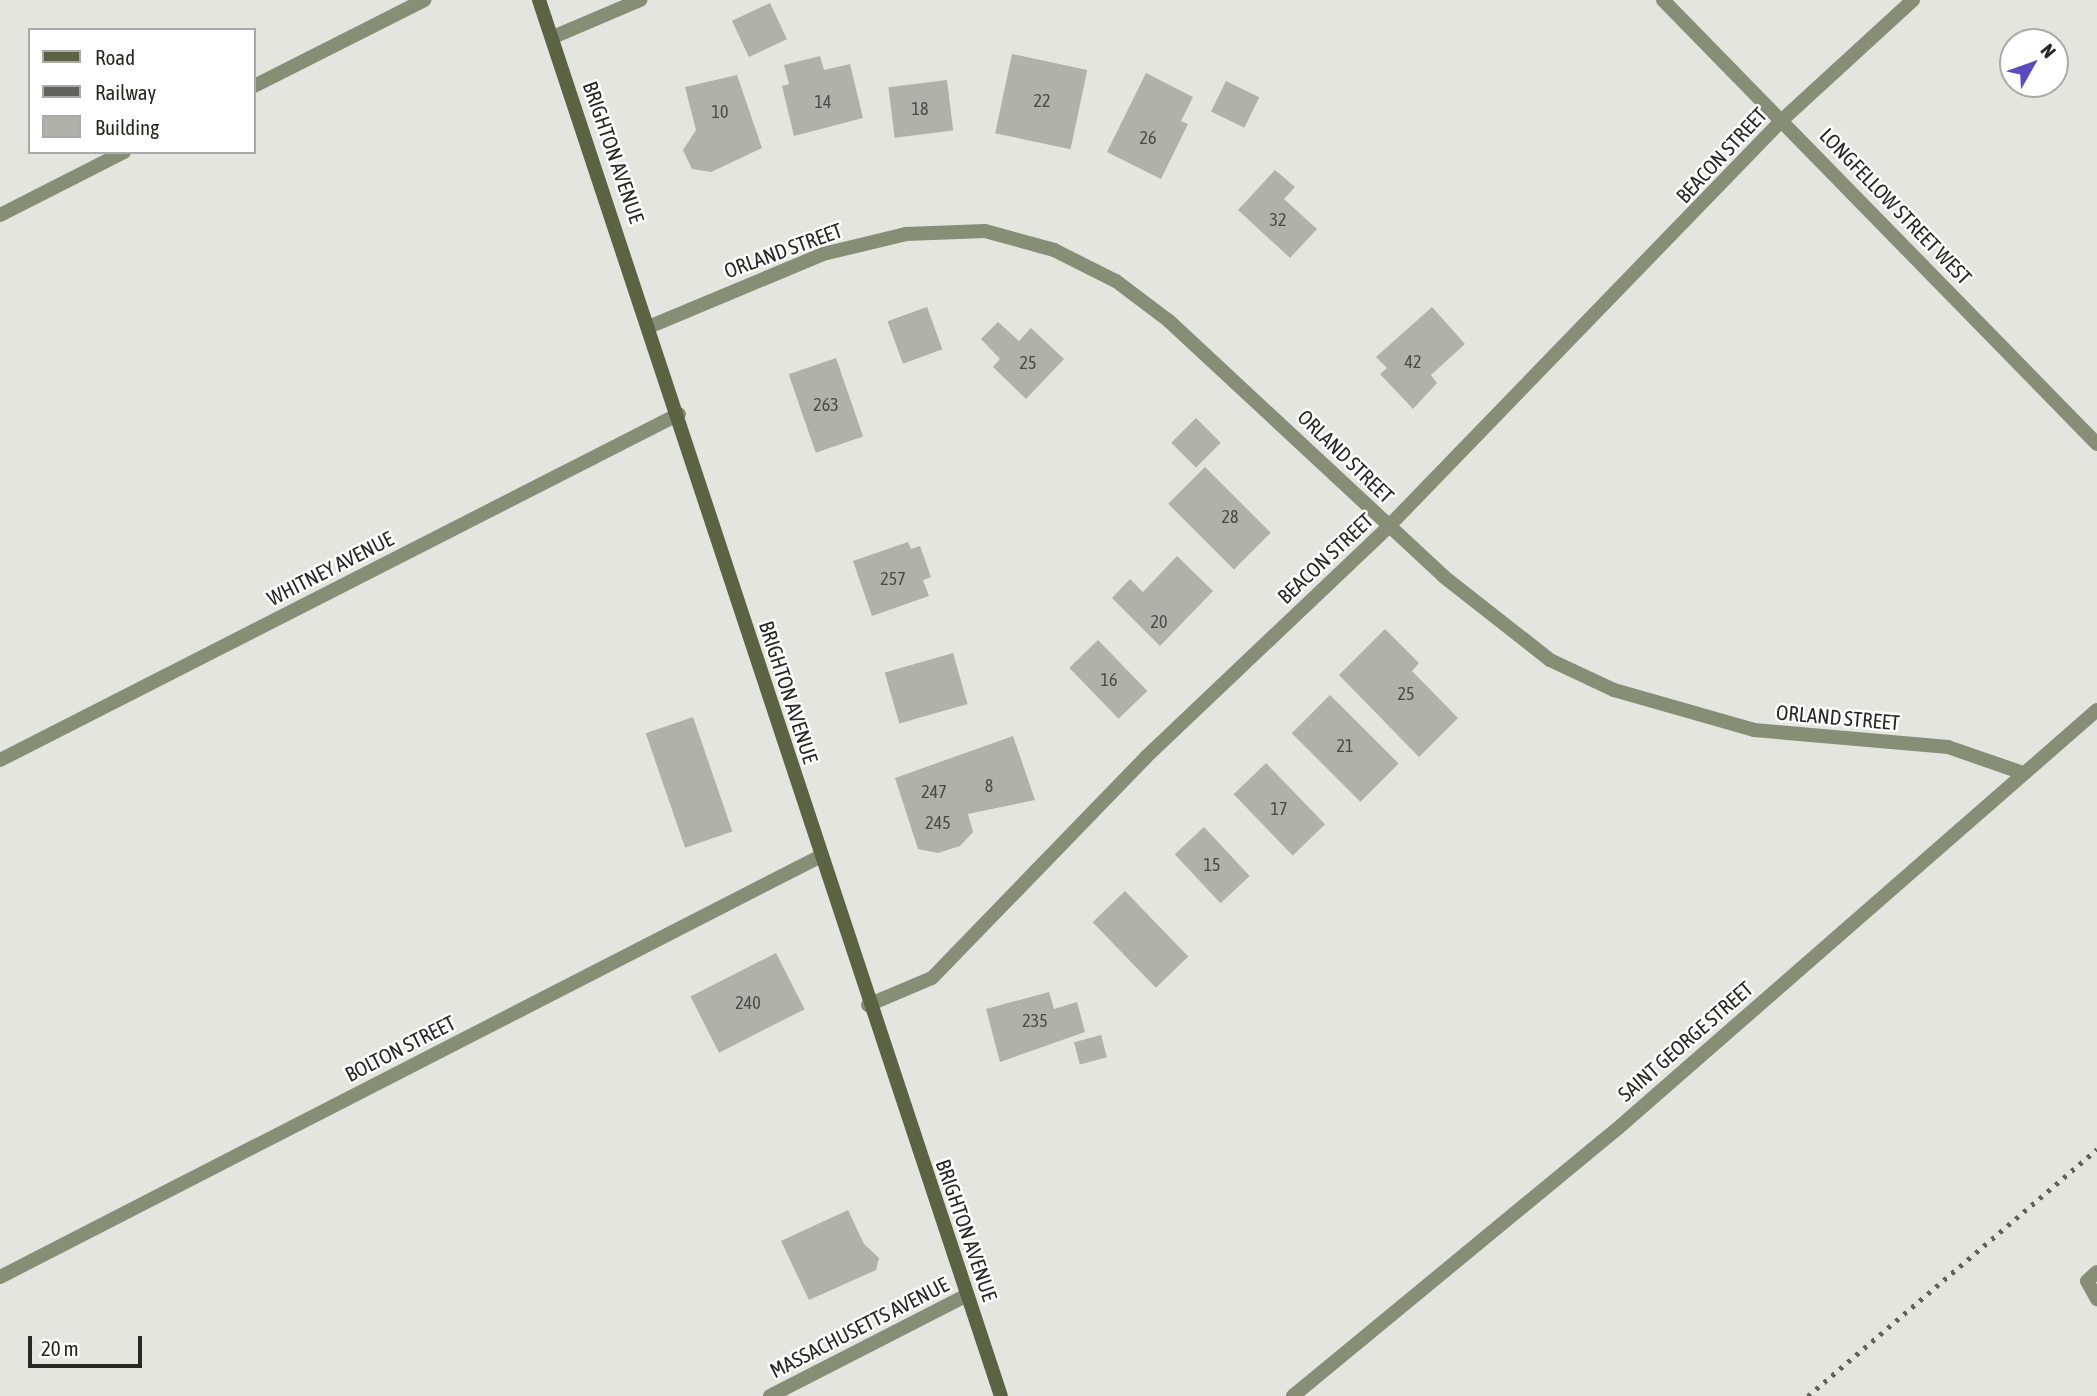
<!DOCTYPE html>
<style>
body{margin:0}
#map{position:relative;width:2097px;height:1396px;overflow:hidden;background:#e4e5df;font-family:"Asap Condensed",sans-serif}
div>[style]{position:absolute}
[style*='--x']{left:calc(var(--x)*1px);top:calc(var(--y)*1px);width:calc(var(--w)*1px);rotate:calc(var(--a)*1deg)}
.building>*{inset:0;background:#b0b1ab;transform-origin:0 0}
.service>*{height:14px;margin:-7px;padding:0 7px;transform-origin:7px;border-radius:7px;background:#888d76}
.minor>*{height:14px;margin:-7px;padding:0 7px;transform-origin:7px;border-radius:7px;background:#888d76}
.secondary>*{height:14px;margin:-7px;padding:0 7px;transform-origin:7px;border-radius:7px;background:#5c6342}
.rail>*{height:5px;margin-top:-2.5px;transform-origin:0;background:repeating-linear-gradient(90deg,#61625e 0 3.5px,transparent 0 10.5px)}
span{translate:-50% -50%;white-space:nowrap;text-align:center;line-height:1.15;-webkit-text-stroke:5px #fff;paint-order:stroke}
.number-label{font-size:18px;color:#4a4b47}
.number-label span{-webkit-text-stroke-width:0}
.street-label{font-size:21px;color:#282926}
.legend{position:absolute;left:28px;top:28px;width:228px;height:126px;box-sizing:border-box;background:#fff;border:2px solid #a9a9a8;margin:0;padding:9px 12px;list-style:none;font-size:21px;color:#282926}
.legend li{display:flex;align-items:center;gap:14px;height:35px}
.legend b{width:35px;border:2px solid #a9a9a8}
.north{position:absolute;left:1999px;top:28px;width:70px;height:70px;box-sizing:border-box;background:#fff;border:2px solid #a9a9a8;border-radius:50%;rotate:50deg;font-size:19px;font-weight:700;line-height:28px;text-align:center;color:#282926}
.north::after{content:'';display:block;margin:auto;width:24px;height:32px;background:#5b4bc3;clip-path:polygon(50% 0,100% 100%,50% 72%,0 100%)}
.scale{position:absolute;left:28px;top:1336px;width:114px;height:32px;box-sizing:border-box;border:4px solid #282926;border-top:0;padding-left:9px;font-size:21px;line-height:24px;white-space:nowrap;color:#282926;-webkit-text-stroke:5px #fff;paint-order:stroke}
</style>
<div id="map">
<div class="building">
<i style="left:770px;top:3px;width:40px;height:42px;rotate:65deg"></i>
<i style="left:1012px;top:54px;width:77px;height:81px;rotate:12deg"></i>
<i style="clip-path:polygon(820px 56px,824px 70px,850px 64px,863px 118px,794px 136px,782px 86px,789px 84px,784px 65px)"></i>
<i style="clip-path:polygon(1146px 73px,1193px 97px,1181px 121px,1188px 124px,1161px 179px,1107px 152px)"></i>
<i style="clip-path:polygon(737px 75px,762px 148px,711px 172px,692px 169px,683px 150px,696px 130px,685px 87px)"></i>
<i style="left:947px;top:80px;width:51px;height:59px;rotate:83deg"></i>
<i style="left:1226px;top:81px;width:37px;height:34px;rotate:26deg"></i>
<i style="clip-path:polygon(1275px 170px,1295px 187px,1284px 199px,1317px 229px,1290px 258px,1238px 210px)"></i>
<i style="left:927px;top:307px;width:45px;height:42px;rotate:70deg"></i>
<i style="clip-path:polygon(1432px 307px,1465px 344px,1431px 375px,1437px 383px,1413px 409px,1380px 374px,1387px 368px,1376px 357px)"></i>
<i style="clip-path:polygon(998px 322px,1019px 341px,1031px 328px,1064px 359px,1026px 399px,993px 367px,1000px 359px,981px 339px)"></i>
<i style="left:836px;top:358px;width:83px;height:50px;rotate:71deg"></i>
<i style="left:1196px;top:418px;width:35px;height:35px;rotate:45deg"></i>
<i style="left:1205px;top:467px;width:93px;height:52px;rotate:45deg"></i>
<i style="clip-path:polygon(908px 542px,911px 549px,920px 546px,931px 577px,923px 580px,929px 596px,872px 616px,853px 561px)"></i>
<i style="clip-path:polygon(1177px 556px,1213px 591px,1160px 646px,1112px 598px,1130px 579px,1143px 592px)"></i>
<i style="clip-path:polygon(1385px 629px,1419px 663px,1412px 671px,1458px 718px,1419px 757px,1339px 675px)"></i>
<i style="left:1098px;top:640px;width:71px;height:40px;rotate:46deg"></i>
<i style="left:953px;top:653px;width:53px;height:71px;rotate:74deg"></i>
<i style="left:1330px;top:695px;width:97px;height:54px;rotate:45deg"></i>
<i style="left:693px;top:717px;width:121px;height:50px;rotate:71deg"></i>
<i style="clip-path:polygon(1013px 736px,1035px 800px,968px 814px,973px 832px,960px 846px,938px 853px,918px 849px,895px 778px)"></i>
<i style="left:1266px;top:763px;width:85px;height:45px;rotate:46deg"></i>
<i style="left:1204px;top:827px;width:67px;height:40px;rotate:47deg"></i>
<i style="left:1125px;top:891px;width:91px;height:45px;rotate:46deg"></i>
<i style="left:776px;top:953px;width:63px;height:96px;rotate:63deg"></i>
<i style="clip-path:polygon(1049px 992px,1054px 1009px,1077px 1002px,1085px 1032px,1000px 1062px,986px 1009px)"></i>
<i style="left:1101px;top:1035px;width:23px;height:28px;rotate:75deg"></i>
<i style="clip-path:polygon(848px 1210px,864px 1244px,879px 1258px,876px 1270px,809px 1300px,781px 1241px)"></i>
</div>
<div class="service">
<i style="--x:2097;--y:1272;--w:13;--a:138"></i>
<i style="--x:2087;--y:1281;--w:21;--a:61"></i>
</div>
<div class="minor">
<i style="--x:1663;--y:0;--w:621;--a:45.65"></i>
<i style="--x:553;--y:37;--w:95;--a:-23"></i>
<i style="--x:254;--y:86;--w:191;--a:-26.8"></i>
<i style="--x:0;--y:215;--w:139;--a:-26.9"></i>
<i style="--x:651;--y:326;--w:186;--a:-22.7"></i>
<i style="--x:823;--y:254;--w:85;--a:-13.5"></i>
<i style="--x:906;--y:234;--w:79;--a:-2.2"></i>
<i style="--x:985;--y:231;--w:72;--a:15.4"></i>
<i style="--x:1054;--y:250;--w:69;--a:26.6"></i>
<i style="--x:1116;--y:281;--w:66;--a:37"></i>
<i style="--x:1169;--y:321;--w:374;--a:42.9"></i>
<i style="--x:1443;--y:576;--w:136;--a:38.1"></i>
<i style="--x:1550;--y:660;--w:71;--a:25.1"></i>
<i style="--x:1614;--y:690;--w:146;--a:15.9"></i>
<i style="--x:1754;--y:730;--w:195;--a:5"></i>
<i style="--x:1948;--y:747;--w:79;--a:19.1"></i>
<i style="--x:0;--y:760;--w:762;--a:-27"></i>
<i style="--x:868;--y:1005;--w:69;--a:-22.9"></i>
<i style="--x:932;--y:978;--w:308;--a:-45.9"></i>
<i style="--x:1146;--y:757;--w:335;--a:-43.5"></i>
<i style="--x:1389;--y:526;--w:565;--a:-45.93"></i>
<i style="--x:1782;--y:120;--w:178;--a:-42.5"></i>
<i style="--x:0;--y:1277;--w:920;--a:-27.15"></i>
<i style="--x:770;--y:1396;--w:221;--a:-27.1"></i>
<i style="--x:1293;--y:1396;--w:420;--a:-39.5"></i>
<i style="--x:1617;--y:1129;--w:637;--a:-41.12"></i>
</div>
<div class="secondary">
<i style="--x:539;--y:0;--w:1470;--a:71.69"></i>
</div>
<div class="rail">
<i style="--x:1808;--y:1396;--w:380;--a:-40.5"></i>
</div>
<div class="number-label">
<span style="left:1042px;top:101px">22</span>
<span style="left:823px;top:102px">14</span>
<span style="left:920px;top:109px">18</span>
<span style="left:720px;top:112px">10</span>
<span style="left:1148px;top:138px">26</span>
<span style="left:1278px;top:220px">32</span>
<span style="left:1413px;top:362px">42</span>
<span style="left:1028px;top:363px">25</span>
<span style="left:826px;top:405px">263</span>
<span style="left:1230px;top:517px">28</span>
<span style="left:893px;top:579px">257</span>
<span style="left:1159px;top:622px">20</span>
<span style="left:1109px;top:680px">16</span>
<span style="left:1406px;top:694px">25</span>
<span style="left:1345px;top:746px">21</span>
<span style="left:989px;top:786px">8</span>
<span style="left:934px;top:792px">247</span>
<span style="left:1279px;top:809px">17</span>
<span style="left:938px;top:823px">245</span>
<span style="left:1212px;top:865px">15</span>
<span style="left:748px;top:1003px">240</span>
<span style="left:1035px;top:1021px">235</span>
</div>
<div class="street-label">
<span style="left:614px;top:152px;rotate:71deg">BRIGHTON AVENUE</span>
<span style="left:1721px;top:155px;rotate:-47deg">BEACON STREET</span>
<span style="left:1896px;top:206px;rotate:46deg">LONGFELLOW STREET WEST</span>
<span style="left:783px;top:250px;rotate:-20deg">ORLAND STREET</span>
<span style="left:1346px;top:456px;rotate:44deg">ORLAND STREET</span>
<span style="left:1325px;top:558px;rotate:-43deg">BEACON STREET</span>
<span style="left:330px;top:568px;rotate:-27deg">WHITNEY AVENUE</span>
<span style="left:789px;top:692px;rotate:72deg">BRIGHTON AVENUE</span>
<span style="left:1838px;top:717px;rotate:5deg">ORLAND STREET</span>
<span style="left:1685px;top:1041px;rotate:-41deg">SAINT GEORGE STREET</span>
<span style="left:400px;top:1048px;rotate:-27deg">BOLTON STREET</span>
<span style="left:967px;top:1230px;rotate:71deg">BRIGHTON AVENUE</span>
<span style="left:859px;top:1327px;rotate:-27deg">MASSACHUSETTS AVENUE</span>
</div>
<ul class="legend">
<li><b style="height:9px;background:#5c6342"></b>Road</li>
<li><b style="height:9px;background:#61625e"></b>Railway</li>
<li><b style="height:19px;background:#b0b1ab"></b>Building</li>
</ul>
<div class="north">N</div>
<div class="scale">20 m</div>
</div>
